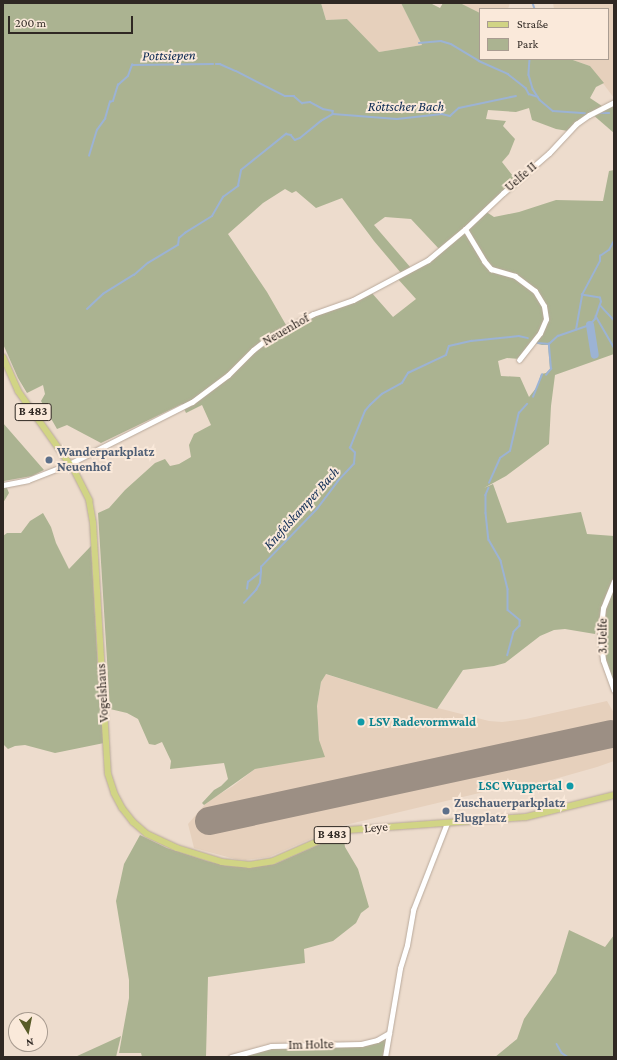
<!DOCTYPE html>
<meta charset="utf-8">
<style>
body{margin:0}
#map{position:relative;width:617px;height:1060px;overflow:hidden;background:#eddccd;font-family:"Crimson Pro",serif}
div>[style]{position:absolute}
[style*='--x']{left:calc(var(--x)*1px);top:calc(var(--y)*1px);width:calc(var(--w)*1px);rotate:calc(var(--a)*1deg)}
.built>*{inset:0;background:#e6d0bc}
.green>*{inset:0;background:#abb391}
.stream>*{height:1.5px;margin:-0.75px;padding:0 0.75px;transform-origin:0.75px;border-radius:0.75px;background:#9cb3d4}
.river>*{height:8px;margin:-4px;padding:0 4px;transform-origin:4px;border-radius:4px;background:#9cb3d4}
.runway>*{height:28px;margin:-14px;padding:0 14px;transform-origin:14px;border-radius:14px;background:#9c8f84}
.roads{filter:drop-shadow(0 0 1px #b9a99b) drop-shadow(0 0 1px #b9a99b)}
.minor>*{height:5px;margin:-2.5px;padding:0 2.5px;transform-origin:2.5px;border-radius:2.5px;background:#fff}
.major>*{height:6px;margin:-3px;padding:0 3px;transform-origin:3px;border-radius:3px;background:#d1d485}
.dots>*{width:11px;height:11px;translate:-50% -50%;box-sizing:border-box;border:2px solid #fae9da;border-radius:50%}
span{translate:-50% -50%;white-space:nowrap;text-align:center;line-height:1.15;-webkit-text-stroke:4px #fae9da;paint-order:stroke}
.shield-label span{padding:1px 3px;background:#fae9da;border:1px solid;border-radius:3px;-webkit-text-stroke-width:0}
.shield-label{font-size:12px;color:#2f2823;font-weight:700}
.street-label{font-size:13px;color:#2f2823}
.service-label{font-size:13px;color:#4e5e75;font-weight:700}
.left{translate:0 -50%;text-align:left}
.culture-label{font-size:13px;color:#0d838f;font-weight:700}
.right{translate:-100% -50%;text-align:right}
.water-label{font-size:14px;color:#0a2852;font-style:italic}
.frame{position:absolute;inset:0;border:4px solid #2f2823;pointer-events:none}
.legend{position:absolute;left:479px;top:8px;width:130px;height:52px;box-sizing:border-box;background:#fae9da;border:1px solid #a99c91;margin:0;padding:5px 7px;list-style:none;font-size:12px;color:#2f2823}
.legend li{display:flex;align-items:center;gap:8px;height:20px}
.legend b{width:20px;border:1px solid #a99c91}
.north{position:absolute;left:8px;top:1012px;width:40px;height:40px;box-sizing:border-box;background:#fae9da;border:1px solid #a99c91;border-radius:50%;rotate:170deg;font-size:11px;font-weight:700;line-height:16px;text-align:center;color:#2f2823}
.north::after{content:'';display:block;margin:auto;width:14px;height:18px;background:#585b28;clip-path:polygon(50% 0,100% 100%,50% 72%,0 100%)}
.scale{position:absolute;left:8px;top:16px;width:125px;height:18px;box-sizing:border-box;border:2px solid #2f2823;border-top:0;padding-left:5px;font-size:12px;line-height:14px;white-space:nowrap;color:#2f2823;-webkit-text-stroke:3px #fae9da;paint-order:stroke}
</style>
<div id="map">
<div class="built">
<i style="clip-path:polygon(321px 3px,401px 3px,422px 45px,379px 52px,347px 19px,326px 20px)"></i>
<i style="clip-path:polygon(460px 3px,510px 3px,508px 9px,480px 9px,480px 13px)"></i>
<i style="clip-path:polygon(553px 3px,614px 3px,614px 98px,590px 66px,570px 59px,608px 59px,608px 9px,554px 9px)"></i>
<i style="clip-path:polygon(325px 674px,422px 704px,489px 721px,502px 722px,526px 719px,607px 701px,614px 713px,614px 761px,597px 767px,537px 784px,492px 790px,341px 826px,269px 857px,245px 860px,235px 859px,194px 848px,188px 824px,208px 801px,233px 786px,255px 769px,268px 767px,319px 740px,317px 706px,321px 682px)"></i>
</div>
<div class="green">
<i style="clip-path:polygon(3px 3px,321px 3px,326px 20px,347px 19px,379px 52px,422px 45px,401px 3px,430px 3px,440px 8px,443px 3px,460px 3px,480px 13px,480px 59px,570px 59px,590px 66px,604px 83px,596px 87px,590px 98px,602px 106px,582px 118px,568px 131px,556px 129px,532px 120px,529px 108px,516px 112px,488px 110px,486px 119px,506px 121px,503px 126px,515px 139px,509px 154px,502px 162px,516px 180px,440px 250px,411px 219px,385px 217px,374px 225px,411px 268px,401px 273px,374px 241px,342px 198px,316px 208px,296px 191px,292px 193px,285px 189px,263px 203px,228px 234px,267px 292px,286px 325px,254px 348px,256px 351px,282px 331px,299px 323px,371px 292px,393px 317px,416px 299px,397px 278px,429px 261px,465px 231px,483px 261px,490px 270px,514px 276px,535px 291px,544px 306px,545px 321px,537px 338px,524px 353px,519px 359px,507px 358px,498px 361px,501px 376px,520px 377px,529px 397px,537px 387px,541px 374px,546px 373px,550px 369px,548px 345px,542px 345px,535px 343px,546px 321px,547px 310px,535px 290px,511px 273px,495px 270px,489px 266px,466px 229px,485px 211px,494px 217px,519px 212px,556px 200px,603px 201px,609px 171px,614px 170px,614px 354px,555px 375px,551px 406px,549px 444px,506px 476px,484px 488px,493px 484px,507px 523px,581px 512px,587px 534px,614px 536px,614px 577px,604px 600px,595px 634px,565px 629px,554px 630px,540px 636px,505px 663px,494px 666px,463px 670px,437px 709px,326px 674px,321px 682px,317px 706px,319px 740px,325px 757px,255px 769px,204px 805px,202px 803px,214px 790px,221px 786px,228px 779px,224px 763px,170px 769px,171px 761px,162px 742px,155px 745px,149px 744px,138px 719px,127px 713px,110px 709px,98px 513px,109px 508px,125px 490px,155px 463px,165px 459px,170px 466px,179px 464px,191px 457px,189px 445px,194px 434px,211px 425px,202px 405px,186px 413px,182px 404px,101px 443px,67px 425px,57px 429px,41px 401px,45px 394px,43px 385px,27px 393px,18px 378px,3px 344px)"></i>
<i style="clip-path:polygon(614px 103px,614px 133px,592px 114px)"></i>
<i style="clip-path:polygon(3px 423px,44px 470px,32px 476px,4px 481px,9px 493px,3px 503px)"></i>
<i style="clip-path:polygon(43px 513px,51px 527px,56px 543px,69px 569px,91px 546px,100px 705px,104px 743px,55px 753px,25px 745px,15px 746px,8px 749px,3px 744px,3px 536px,7px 533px,21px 533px,30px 521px)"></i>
<i style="clip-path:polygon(614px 587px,614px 684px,605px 656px,602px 631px,608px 599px)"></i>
<i style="clip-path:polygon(343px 834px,345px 847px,358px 869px,369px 907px,361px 913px,356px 923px,333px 941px,304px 949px,305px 963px,208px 977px,206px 1057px,142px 1057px,141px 1053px,119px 1053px,129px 998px,129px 980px,116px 901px,124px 864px,140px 835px,167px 848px,207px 861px,227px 866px,251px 867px,275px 864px)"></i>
<i style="clip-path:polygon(569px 930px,605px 947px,614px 935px,614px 1057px,495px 1057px,517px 1039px,524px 1019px,556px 973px)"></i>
<i style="clip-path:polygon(121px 1036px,116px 1057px,75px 1057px)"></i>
<i style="clip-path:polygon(388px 1036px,384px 1057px,233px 1057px,271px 1046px,352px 1045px)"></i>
</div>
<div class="stream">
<i style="--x:533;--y:3;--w:6;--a:72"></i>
<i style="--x:419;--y:43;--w:22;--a:-5"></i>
<i style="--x:441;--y:41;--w:10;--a:17"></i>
<i style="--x:451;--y:44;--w:33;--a:31"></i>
<i style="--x:479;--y:61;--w:32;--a:24"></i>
<i style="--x:508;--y:74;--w:23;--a:38"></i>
<i style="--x:526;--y:88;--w:7;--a:63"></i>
<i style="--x:529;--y:94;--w:9;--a:18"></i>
<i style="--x:530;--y:59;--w:16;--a:94"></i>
<i style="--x:529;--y:75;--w:15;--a:74"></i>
<i style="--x:533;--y:89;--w:13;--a:58"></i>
<i style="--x:540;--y:100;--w:17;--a:40"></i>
<i style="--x:553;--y:111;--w:32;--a:4"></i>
<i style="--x:216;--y:64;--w:4;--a:0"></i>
<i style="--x:220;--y:64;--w:17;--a:24"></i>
<i style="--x:236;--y:71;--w:55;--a:27"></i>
<i style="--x:285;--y:96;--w:9;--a:0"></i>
<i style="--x:294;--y:96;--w:11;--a:41"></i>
<i style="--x:302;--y:103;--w:8;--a:-7"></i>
<i style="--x:310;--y:102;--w:15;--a:28"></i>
<i style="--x:323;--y:109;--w:10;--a:11"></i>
<i style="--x:333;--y:111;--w:3;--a:90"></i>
<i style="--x:597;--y:113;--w:12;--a:0"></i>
<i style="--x:89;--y:156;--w:27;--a:-73"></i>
<i style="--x:97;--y:130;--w:14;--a:-54"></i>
<i style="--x:105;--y:119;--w:18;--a:-74"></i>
<i style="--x:110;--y:102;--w:3;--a:-18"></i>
<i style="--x:113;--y:101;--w:17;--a:-73"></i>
<i style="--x:118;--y:85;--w:13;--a:-42"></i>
<i style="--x:128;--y:76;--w:12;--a:-70"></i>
<i style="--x:132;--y:65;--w:81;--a:-0.7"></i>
<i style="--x:600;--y:305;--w:21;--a:47"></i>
<i style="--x:87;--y:309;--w:22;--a:-43"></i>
<i style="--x:103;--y:294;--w:36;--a:-32"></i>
<i style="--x:134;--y:275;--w:18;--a:-41"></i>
<i style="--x:148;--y:263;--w:35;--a:-31"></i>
<i style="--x:178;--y:245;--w:7;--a:-82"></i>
<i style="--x:179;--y:238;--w:8;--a:-40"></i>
<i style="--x:185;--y:233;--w:32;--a:-32"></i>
<i style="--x:212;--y:216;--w:22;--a:-60"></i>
<i style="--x:223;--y:197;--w:19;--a:-36"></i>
<i style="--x:238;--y:186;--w:16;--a:-79"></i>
<i style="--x:241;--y:170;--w:58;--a:-38.7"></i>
<i style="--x:286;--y:134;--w:5;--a:11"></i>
<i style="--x:291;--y:135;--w:6;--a:51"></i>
<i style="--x:295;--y:140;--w:5;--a:-22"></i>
<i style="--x:300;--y:138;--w:27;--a:-39"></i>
<i style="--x:321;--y:121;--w:14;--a:-30"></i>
<i style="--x:333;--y:114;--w:64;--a:4.5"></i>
<i style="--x:397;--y:119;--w:45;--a:-6.3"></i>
<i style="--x:442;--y:114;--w:8;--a:14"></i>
<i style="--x:450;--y:116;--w:12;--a:-42"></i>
<i style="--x:459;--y:108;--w:58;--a:-11.9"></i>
<i style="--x:596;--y:316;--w:36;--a:60"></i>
<i style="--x:576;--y:330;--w:36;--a:-80"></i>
<i style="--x:538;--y:343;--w:11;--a:5"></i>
<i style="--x:549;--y:344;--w:12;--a:-42"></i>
<i style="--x:558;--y:336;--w:34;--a:-19"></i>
<i style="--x:590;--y:325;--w:8;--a:-50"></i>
<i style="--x:595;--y:319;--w:18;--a:-71"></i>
<i style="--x:601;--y:302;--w:4;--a:-104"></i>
<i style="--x:600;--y:298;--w:18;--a:-171"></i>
<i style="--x:582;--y:295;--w:38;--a:-62"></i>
<i style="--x:600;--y:261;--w:5;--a:-90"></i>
<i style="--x:600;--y:256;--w:11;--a:-34"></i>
<i style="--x:609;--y:250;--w:10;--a:-61"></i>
<i style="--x:546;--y:375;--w:8;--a:-50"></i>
<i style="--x:551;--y:369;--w:25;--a:-95"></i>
<i style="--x:533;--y:397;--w:24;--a:-68"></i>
<i style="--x:489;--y:483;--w:27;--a:-66"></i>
<i style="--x:500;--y:458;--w:12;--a:-35"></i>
<i style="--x:510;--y:451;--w:39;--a:-77"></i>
<i style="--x:519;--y:413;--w:12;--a:-48"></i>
<i style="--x:489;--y:488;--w:8;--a:113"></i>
<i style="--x:486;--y:495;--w:18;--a:90"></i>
<i style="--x:486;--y:513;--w:27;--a:84"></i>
<i style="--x:489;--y:540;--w:24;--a:60"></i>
<i style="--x:501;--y:561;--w:29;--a:76"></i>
<i style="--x:508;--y:589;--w:21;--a:90"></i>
<i style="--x:508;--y:610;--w:16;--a:40"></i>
<i style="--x:520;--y:620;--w:6;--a:90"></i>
<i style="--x:520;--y:626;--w:8;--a:135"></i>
<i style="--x:514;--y:632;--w:24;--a:105"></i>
<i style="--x:247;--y:589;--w:7;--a:-82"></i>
<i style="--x:248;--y:582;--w:16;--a:-38"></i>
<i style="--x:261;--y:572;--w:5;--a:-90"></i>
<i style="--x:261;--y:567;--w:81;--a:-46"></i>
<i style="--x:317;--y:509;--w:34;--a:-53"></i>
<i style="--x:337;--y:482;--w:25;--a:-47"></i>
<i style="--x:354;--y:464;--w:11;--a:-85"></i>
<i style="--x:355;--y:453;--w:7;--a:-135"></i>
<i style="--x:350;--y:448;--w:40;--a:-68"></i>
<i style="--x:365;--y:411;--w:8;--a:-50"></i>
<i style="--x:370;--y:405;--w:16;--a:-43"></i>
<i style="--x:382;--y:394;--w:23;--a:-29"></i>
<i style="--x:402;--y:383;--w:12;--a:-59"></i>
<i style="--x:408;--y:373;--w:42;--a:-25.3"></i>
<i style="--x:446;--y:355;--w:9;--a:-72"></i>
<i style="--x:449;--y:346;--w:23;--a:-13"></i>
<i style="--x:471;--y:341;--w:48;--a:-5.9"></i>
<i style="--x:519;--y:336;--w:9;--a:13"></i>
<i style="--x:244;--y:603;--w:18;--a:-47"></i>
<i style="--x:256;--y:590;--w:8;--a:-60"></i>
<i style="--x:260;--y:583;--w:11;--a:-85"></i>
<i style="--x:557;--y:1044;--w:10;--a:61"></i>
<i style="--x:562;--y:1053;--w:7;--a:34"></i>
</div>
<div class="river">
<i style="--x:590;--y:325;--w:30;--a:81"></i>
</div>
<div class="runway">
<i style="--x:209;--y:821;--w:411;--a:-12.2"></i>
</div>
<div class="roads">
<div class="minor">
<i style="--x:465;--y:229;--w:37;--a:59"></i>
<i style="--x:484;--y:261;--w:11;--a:49"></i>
<i style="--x:491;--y:269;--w:25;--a:16"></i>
<i style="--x:515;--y:276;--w:25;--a:37"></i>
<i style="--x:535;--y:291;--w:17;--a:59"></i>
<i style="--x:544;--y:306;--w:13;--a:81"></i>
<i style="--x:546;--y:319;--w:15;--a:113"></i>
<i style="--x:540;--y:333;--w:34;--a:128"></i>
<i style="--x:3;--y:485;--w:25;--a:-11"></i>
<i style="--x:28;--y:480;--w:44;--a:-21.3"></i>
<i style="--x:69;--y:464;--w:138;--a:-26.8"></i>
<i style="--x:192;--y:402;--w:45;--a:-36.9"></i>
<i style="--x:228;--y:375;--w:35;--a:-45"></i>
<i style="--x:253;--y:350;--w:23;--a:-38"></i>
<i style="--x:271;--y:336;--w:47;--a:-27.6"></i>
<i style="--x:313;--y:314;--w:42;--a:-19.3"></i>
<i style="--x:353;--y:300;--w:85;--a:-28.1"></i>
<i style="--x:428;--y:260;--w:48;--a:-40"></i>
<i style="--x:465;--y:229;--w:52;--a:-43.5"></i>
<i style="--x:503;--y:193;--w:61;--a:-41"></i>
<i style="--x:549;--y:153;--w:40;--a:-47"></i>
<i style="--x:576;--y:124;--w:16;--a:-35"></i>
<i style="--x:589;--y:115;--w:28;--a:-27"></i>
<i style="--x:614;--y:581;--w:29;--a:112"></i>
<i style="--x:603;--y:608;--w:30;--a:96"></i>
<i style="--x:600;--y:638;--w:22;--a:82"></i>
<i style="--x:603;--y:660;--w:32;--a:70"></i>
<i style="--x:231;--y:1057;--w:41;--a:-15.4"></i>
<i style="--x:271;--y:1046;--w:90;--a:-1.3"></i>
<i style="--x:361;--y:1044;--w:16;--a:-14"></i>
<i style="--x:377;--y:1040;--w:14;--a:-30"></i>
<i style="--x:385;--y:1057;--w:90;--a:-80.4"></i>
<i style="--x:400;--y:968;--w:24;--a:-73"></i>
<i style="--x:407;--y:945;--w:36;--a:-80"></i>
<i style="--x:413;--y:910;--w:93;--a:-68.7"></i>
</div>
<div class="major">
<i style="--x:3;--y:357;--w:37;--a:66"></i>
<i style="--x:18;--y:391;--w:97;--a:54.7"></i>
<i style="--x:74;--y:470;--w:34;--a:63"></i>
<i style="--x:89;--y:500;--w:23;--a:80"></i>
<i style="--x:93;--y:523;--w:251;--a:86.6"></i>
<i style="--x:108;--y:774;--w:20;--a:72"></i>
<i style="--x:114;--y:793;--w:17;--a:62"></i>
<i style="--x:122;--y:808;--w:18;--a:52"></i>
<i style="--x:133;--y:822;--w:18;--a:41"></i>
<i style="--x:147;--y:834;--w:33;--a:25"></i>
<i style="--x:177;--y:848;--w:47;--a:17.3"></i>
<i style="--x:222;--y:862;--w:27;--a:6"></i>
<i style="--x:249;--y:865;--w:24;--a:-9"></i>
<i style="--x:273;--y:861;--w:64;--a:-23.8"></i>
<i style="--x:332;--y:835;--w:17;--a:-17"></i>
<i style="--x:348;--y:830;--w:178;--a:-4.2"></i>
<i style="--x:526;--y:817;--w:91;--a:-14"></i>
</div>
</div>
<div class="dots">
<i style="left:49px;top:460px;background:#5c6f8a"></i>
<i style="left:361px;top:722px;background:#0f9aa8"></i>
<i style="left:570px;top:786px;background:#0f9aa8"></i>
<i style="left:446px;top:811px;background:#5c6f8a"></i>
</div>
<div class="shield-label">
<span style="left:33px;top:412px">B 483</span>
<span style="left:332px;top:835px">B 483</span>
</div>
<div class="street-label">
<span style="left:521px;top:177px;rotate:-41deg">Uelfe II</span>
<span style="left:286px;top:330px;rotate:-30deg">Neuenhof</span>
<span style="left:603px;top:636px;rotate:-90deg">3.Uelfe</span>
<span style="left:103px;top:693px;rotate:-93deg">Vogelshaus</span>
<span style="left:376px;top:828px;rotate:-5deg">Leye</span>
<span style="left:311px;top:1045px;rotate:-1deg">Im Holte</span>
</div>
<div class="service-label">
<span class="left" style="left:57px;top:460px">Wanderparkplatz<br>Neuenhof</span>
<span class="left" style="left:454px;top:811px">Zuschauerparkplatz<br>Flugplatz</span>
</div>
<div class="culture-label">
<span class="left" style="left:369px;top:722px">LSV Radevormwald</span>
<span class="right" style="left:562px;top:786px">LSC Wuppertal</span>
</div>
<div class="water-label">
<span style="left:169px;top:55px;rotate:-1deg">Pottsiepen</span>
<span style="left:406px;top:106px">Röttscher Bach</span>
<span style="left:301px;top:508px;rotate:-48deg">Knefelskamper Bach</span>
</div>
<div class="frame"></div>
<ul class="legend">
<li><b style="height:5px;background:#d1d485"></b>Straße</li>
<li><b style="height:11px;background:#abb391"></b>Park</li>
</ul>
<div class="north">N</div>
<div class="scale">200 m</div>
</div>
